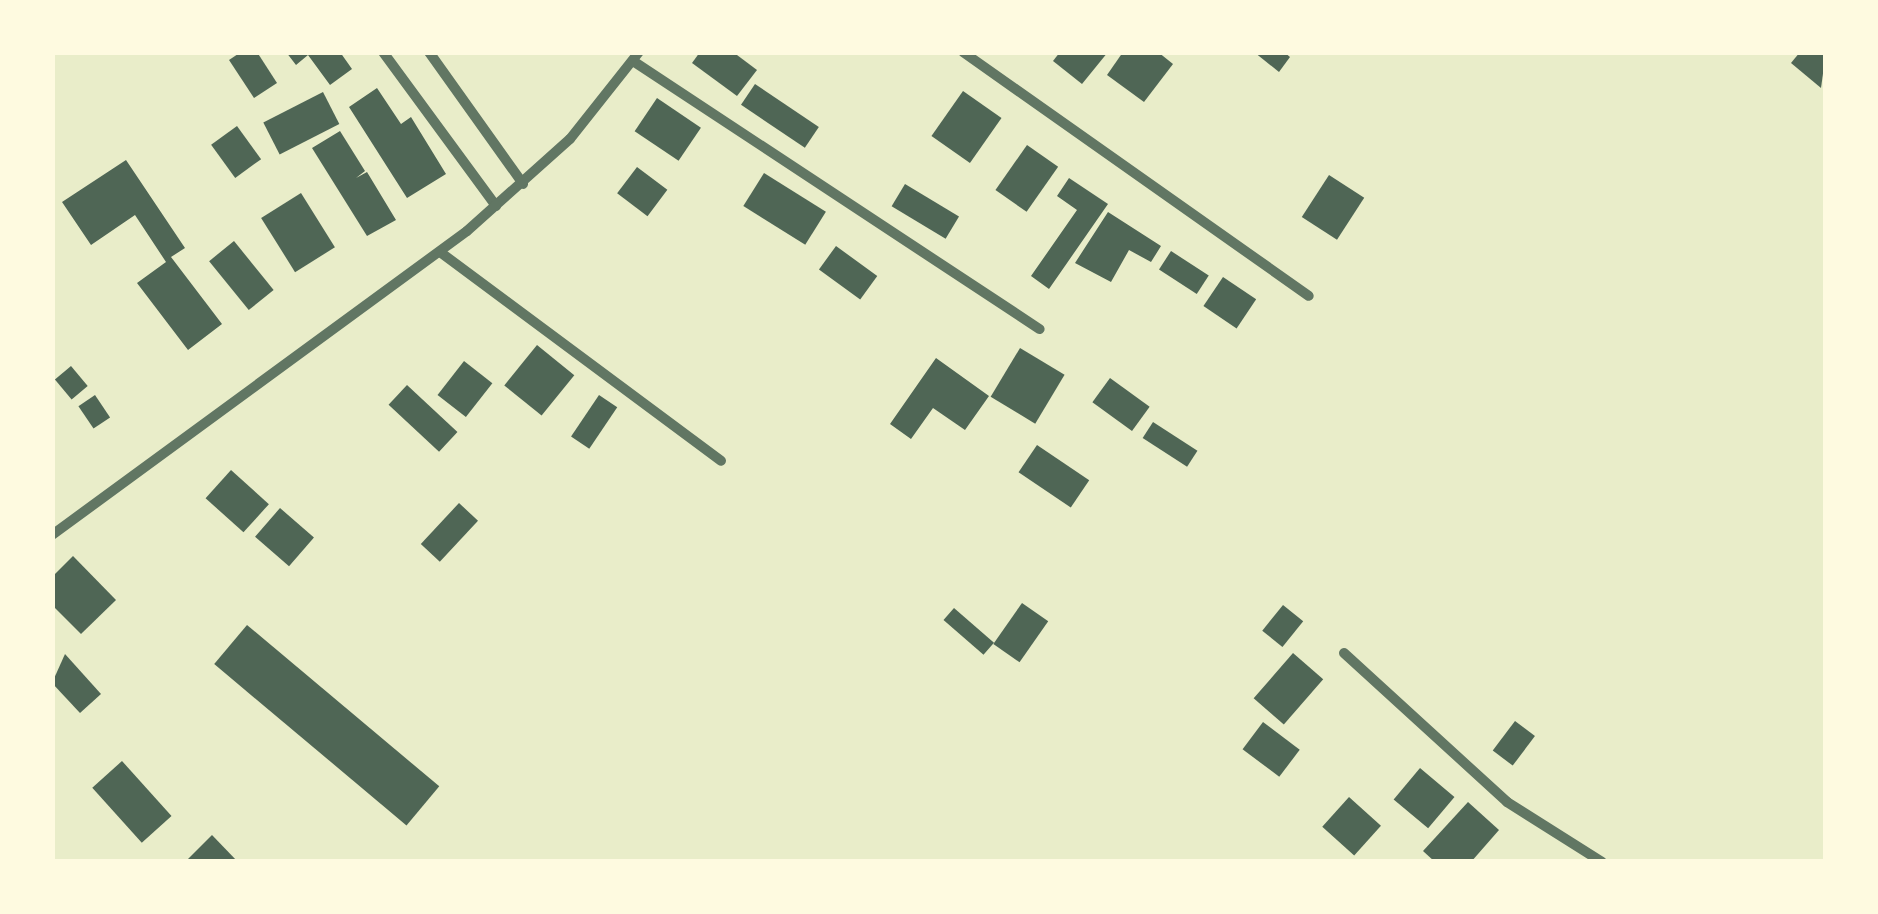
<!DOCTYPE html>
<style>
body{margin:0}
#map{position:relative;width:1878px;height:914px;overflow:hidden;background:#e9edc9;font-family:"IBM Plex Sans",sans-serif}
div>[style]{position:absolute}
[style*='--x']{left:calc(var(--x)*1px);top:calc(var(--y)*1px);width:calc(var(--w)*1px);rotate:calc(var(--a)*1deg)}
.building>*{inset:0;background:#4f6655;transform-origin:0 0}
.minor>*{height:10px;margin:-5px;padding:0 5px;transform-origin:5px;border-radius:5px;background:#617663}
span{translate:-50% -50%;white-space:nowrap;text-align:center;line-height:1.15;-webkit-text-stroke:8px #fefae0;paint-order:stroke}
.frame{position:absolute;inset:0;border:55px solid #fefae0;pointer-events:none}
</style>
<div id="map">
<div class="building">
<i style="clip-path:polygon(241px 52px,257px 52px,277px 83px,254px 98px,229px 60px)"></i>
<i style="clip-path:polygon(286px 52px,340px 52px,352px 69px,330px 85px,308px 55px,296px 65px)"></i>
<i style="clip-path:polygon(700px 52px,733px 52px,757px 70px,737px 96px,692px 63px)"></i>
<i style="clip-path:polygon(1060px 52px,1108px 52px,1082px 84px,1053px 61px)"></i>
<i style="clip-path:polygon(1123px 52px,1158px 52px,1173px 64px,1144px 102px,1107px 75px)"></i>
<i style="clip-path:polygon(1254px 52px,1284px 52px,1290px 57px,1279px 72px)"></i>
<i style="clip-path:polygon(1800px 52px,1826px 52px,1821px 88px,1791px 63px)"></i>
<i style="left:755px;top:84px;width:77px;height:25px;rotate:34deg"></i>
<i style="clip-path:polygon(377px 88px,401px 124px,411px 117px,446px 174px,407px 198px,349px 107px)"></i>
<i style="left:963px;top:91px;width:47px;height:55px;rotate:35deg"></i>
<i style="left:323px;top:92px;width:36px;height:67px;rotate:63deg"></i>
<i style="left:657px;top:98px;width:53px;height:40px;rotate:34deg"></i>
<i style="left:237px;top:126px;width:41px;height:32px;rotate:54deg"></i>
<i style="clip-path:polygon(340px 131px,365px 171px,356px 178px,367px 172px,396px 220px,367px 236px,312px 148px)"></i>
<i style="left:1027px;top:145px;width:38px;height:55px;rotate:35deg"></i>
<i style="clip-path:polygon(126px 160px,185px 248px,171px 257px,222px 324px,188px 350px,137px 283px,166px 262px,135px 215px,91px 245px,62px 202px)"></i>
<i style="left:637px;top:167px;width:38px;height:33px;rotate:37deg"></i>
<i style="left:764px;top:173px;width:73px;height:39px;rotate:32deg"></i>
<i style="left:1329px;top:175px;width:42px;height:50px;rotate:33deg"></i>
<i style="clip-path:polygon(1069px 178px,1108px 204px,1049px 289px,1031px 276px,1077px 210px,1057px 196px)"></i>
<i style="left:905px;top:184px;width:63px;height:26px;rotate:31deg"></i>
<i style="left:301px;top:193px;width:64px;height:47px;rotate:58deg"></i>
<i style="clip-path:polygon(1108px 212px,1161px 246px,1151px 262px,1129px 250px,1111px 282px,1075px 263px)"></i>
<i style="left:234px;top:241px;width:63px;height:32px;rotate:51deg"></i>
<i style="left:836px;top:246px;width:51px;height:29px;rotate:36deg"></i>
<i style="left:1171px;top:251px;width:45px;height:22px;rotate:33deg"></i>
<i style="left:1223px;top:277px;width:40px;height:35px;rotate:34deg"></i>
<i style="left:537px;top:345px;width:48px;height:52px;rotate:39deg"></i>
<i style="left:1020px;top:348px;width:52px;height:57px;rotate:31deg"></i>
<i style="clip-path:polygon(936px 358px,989px 396px,965px 430px,933px 408px,911px 439px,890px 424px)"></i>
<i style="left:464px;top:361px;width:36px;height:43px;rotate:38deg"></i>
<i style="left:71px;top:366px;width:26px;height:21px;rotate:50deg"></i>
<i style="left:1110px;top:378px;width:49px;height:30px;rotate:36deg"></i>
<i style="left:407px;top:385px;width:69px;height:27px;rotate:43deg"></i>
<i style="left:95px;top:395px;width:27px;height:20px;rotate:56deg"></i>
<i style="left:599px;top:395px;width:22px;height:50px;rotate:34deg"></i>
<i style="left:1153px;top:422px;width:53px;height:19px;rotate:33deg"></i>
<i style="left:1037px;top:445px;width:63px;height:33px;rotate:34deg"></i>
<i style="left:231px;top:470px;width:51px;height:38px;rotate:42deg"></i>
<i style="left:459px;top:503px;width:26px;height:56px;rotate:43deg"></i>
<i style="left:280px;top:508px;width:45px;height:38px;rotate:41deg"></i>
<i style="clip-path:polygon(73px 556px,116px 600px,81px 634px,52px 605px,52px 577px)"></i>
<i style="left:1022px;top:603px;width:32px;height:50px;rotate:35deg"></i>
<i style="left:1283px;top:605px;width:26px;height:33px;rotate:39deg"></i>
<i style="left:954px;top:608px;width:53px;height:16px;rotate:41deg"></i>
<i style="left:247px;top:625px;width:251px;height:51px;rotate:40deg"></i>
<i style="left:1293px;top:653px;width:40px;height:60px;rotate:41deg"></i>
<i style="clip-path:polygon(65px 654px,101px 694px,80px 713px,52px 683px)"></i>
<i style="left:1515px;top:721px;width:25px;height:37px;rotate:37deg"></i>
<i style="left:1263px;top:722px;width:46px;height:34px;rotate:37deg"></i>
<i style="left:122px;top:761px;width:74px;height:40px;rotate:48deg"></i>
<i style="left:1420px;top:768px;width:45px;height:41px;rotate:40deg"></i>
<i style="left:1349px;top:797px;width:43px;height:40px;rotate:42deg"></i>
<i style="clip-path:polygon(1468px 802px,1499px 830px,1471px 862px,1435px 862px,1423px 851px)"></i>
<i style="clip-path:polygon(212px 835px,238px 862px,185px 862px)"></i>
</div>
<div class="minor">
<i style="--x:383;--y:52;--w:191;--a:53.7"></i>
<i style="--x:429;--y:52;--w:162;--a:54.5"></i>
<i style="--x:963;--y:52;--w:423;--a:35.2"></i>
<i style="--x:633;--y:61;--w:487;--a:33.4"></i>
<i style="--x:440;--y:252;--w:350;--a:36.6"></i>
<i style="--x:52;--y:535;--w:514;--a:-36.22"></i>
<i style="--x:467;--y:231;--w:138;--a:-41.8"></i>
<i style="--x:570;--y:139;--w:111;--a:-51.6"></i>
<i style="--x:1344;--y:653;--w:221;--a:42.4"></i>
<i style="--x:1507;--y:802;--w:112;--a:32.3"></i>
</div>
<div class="frame"></div>
</div>
